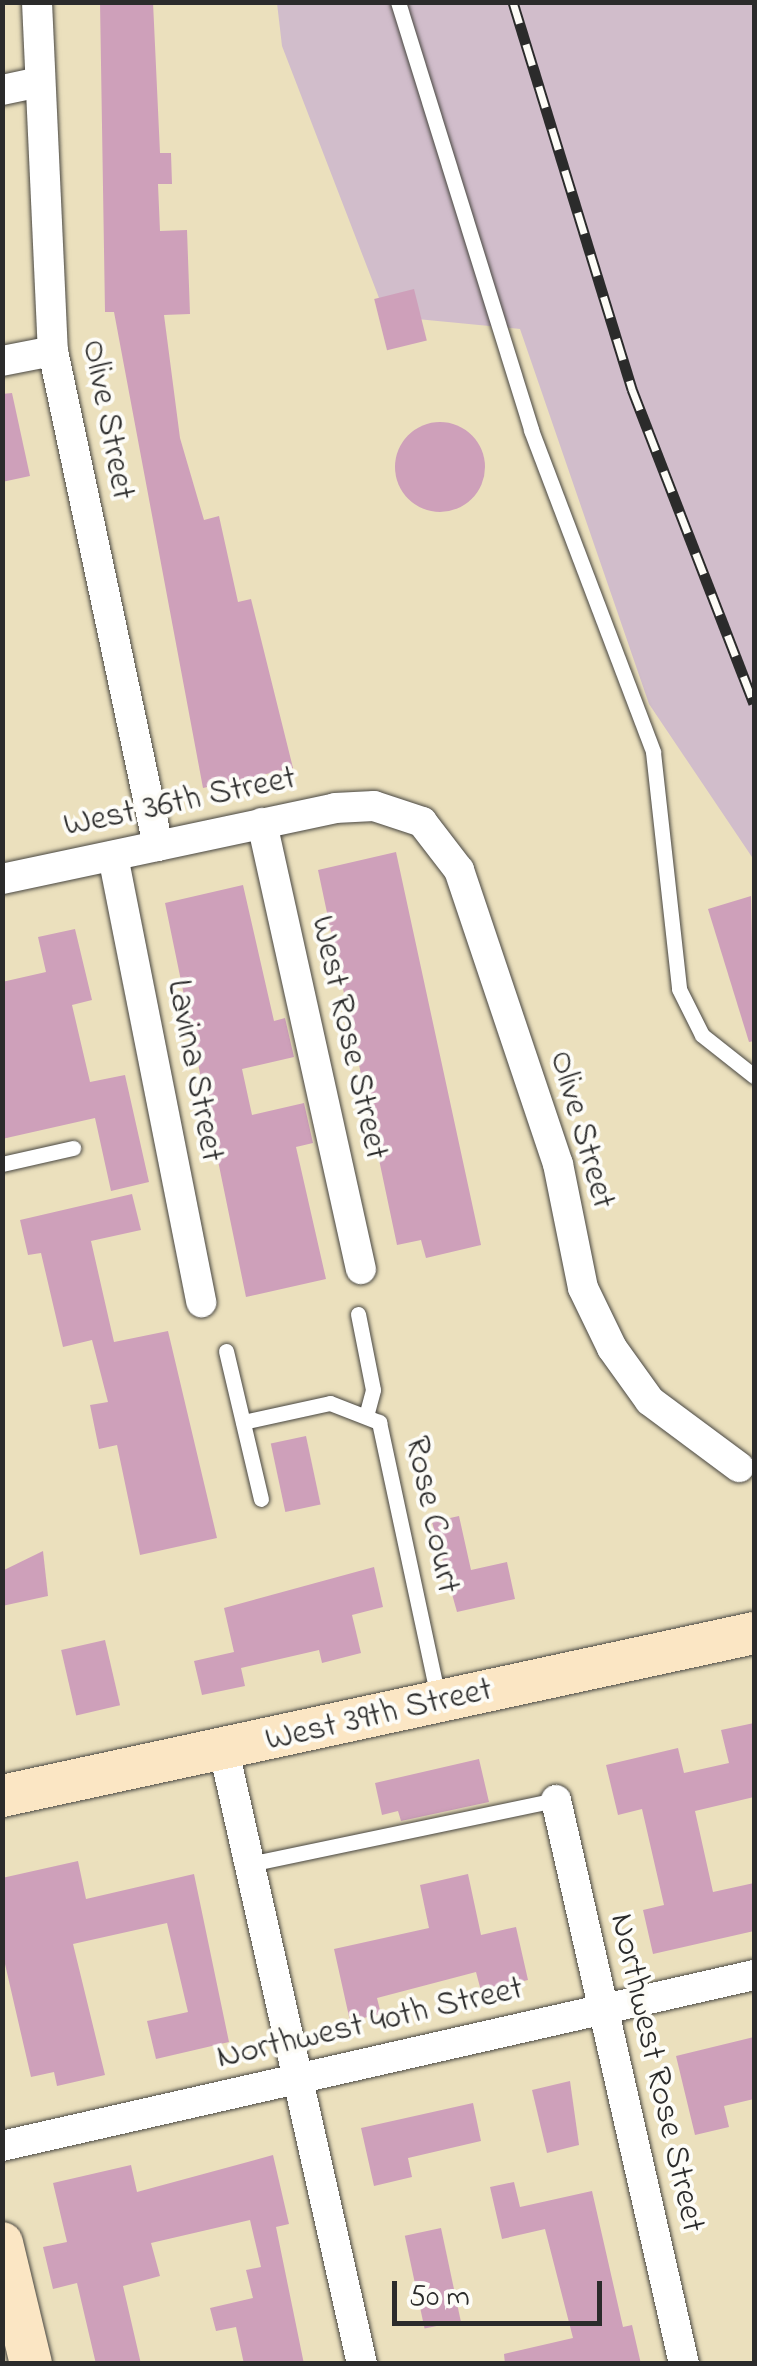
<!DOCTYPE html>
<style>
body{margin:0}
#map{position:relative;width:757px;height:2366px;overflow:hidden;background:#ebe0bd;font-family:"Indie Flower",sans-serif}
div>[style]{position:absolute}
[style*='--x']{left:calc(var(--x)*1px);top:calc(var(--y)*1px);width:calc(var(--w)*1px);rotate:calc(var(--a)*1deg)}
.industrial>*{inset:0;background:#d1bdcb}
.building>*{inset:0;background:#cea0ba;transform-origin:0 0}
.round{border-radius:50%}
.roads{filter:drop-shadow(0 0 2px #484641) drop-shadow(0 0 2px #484641)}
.lane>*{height:15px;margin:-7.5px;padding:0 7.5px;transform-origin:7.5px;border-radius:7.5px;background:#fff}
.street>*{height:30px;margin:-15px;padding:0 15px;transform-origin:15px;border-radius:15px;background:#fff}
.secondary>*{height:42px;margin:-21px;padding:0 21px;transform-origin:21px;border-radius:21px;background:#fbe6c4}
.rail>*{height:11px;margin-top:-5.5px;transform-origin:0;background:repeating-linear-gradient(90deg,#fdfcf7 0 22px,#2b2b2b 0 44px);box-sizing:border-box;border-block:2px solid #2b2b2b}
span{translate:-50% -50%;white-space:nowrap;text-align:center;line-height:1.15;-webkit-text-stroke:8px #fdfcf7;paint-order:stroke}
.street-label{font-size:35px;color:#2b2b2b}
.frame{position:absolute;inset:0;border:5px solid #2b2b2b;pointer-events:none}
.scale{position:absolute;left:392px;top:2281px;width:210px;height:45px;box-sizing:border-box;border:5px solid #2b2b2b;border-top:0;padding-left:12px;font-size:30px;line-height:35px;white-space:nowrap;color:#2b2b2b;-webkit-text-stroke:8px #fdfcf7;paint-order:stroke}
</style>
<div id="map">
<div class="industrial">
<i style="clip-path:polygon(277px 3px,754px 3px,754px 860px,649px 704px,520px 329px,386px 316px,282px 46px)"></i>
</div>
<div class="building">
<i style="clip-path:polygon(100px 2px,153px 2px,160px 153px,171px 153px,172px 184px,158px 184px,160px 231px,187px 230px,190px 314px,164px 315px,180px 438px,204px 520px,219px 516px,238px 602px,251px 599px,293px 768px,203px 788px,114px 312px,105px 312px)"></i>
<i style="left:414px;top:289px;width:53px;height:41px;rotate:76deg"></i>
<i style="clip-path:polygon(12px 393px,30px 476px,2px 482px,2px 394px)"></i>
<i class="round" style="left:395px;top:422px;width:90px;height:90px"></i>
<i style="clip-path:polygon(396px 852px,481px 1245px,426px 1258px,421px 1240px,397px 1245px,318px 870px)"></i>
<i style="clip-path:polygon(243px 885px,274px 1021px,285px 1018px,294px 1057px,242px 1069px,252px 1115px,304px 1103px,313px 1143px,296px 1147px,326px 1279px,246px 1297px,165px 903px)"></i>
<i style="clip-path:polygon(751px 896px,754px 1041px,749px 1042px,708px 909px)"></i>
<i style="clip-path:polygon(75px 929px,92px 1000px,72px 1005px,90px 1082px,125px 1075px,149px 1182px,111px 1191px,95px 1118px,2px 1139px,2px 982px,46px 972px,38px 937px)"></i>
<i style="clip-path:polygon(132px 1194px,141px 1230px,91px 1241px,114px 1342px,168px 1331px,217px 1538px,140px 1555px,117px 1445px,99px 1449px,90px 1405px,108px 1402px,92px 1340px,63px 1347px,41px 1253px,28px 1255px,20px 1220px)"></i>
<i style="left:306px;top:1436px;width:70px;height:36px;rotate:78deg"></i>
<i style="clip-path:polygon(459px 1516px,471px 1570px,507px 1562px,515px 1599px,457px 1612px,432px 1522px)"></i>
<i style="clip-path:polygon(43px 1551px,48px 1596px,2px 1606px,2px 1571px)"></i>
<i style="clip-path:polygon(374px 1567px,383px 1607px,352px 1615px,361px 1653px,322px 1663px,319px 1650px,241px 1668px,245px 1686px,202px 1695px,194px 1661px,234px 1652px,224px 1608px)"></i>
<i style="left:105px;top:1640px;width:67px;height:45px;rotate:77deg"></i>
<i style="clip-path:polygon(754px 1723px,754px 1797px,695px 1811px,713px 1892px,754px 1883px,754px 1931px,653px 1954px,643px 1910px,664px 1905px,642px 1809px,618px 1815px,606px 1765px,678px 1748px,684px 1773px,729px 1763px,721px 1730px)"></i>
<i style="clip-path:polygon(479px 1759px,489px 1802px,401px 1821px,398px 1811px,382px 1815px,375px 1783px)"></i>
<i style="clip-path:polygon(78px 1861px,86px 1899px,194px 1874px,229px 2042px,156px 2059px,147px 2021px,188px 2012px,167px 1923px,73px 1944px,105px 2075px,57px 2086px,54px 2072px,31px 2077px,2px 1951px,2px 1878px)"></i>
<i style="clip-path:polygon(468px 1874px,481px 1935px,516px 1927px,528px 1980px,481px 1991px,476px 1972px,377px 1998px,381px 2014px,350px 2021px,334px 1949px,429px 1928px,420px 1885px)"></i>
<i style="clip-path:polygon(754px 2037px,754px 2099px,724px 2106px,729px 2127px,695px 2135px,676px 2056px)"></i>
<i style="clip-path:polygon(570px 2081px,579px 2145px,547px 2153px,532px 2090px)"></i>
<i style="clip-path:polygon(473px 2103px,481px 2141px,408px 2158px,412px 2177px,374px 2186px,361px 2128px)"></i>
<i style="clip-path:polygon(273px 2155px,289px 2224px,276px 2227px,304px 2364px,244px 2364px,236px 2327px,216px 2331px,210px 2308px,253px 2298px,246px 2270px,261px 2267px,250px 2220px,151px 2243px,160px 2276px,123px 2286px,141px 2364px,96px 2364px,77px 2283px,53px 2289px,43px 2247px,67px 2242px,53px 2183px,131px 2165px,137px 2192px)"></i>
<i style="clip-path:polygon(514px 2182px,520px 2207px,592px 2191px,623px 2327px,632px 2325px,641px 2364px,505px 2364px,504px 2354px,573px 2338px,545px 2229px,502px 2239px,490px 2187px)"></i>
<i style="left:441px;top:2228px;width:95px;height:37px;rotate:78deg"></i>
</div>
<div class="roads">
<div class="lane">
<i style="--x:398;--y:2;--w:448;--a:72.7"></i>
<i style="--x:531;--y:430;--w:344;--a:69.2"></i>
<i style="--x:653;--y:752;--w:238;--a:83.7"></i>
<i style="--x:679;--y:989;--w:51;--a:63.4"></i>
<i style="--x:702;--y:1035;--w:66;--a:38.3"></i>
<i style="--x:2;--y:1164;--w:73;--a:-12.7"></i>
<i style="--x:358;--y:1314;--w:77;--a:78.8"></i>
<i style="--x:373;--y:1390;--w:23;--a:105"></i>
<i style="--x:226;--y:1351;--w:152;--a:76.7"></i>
<i style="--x:243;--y:1422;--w:89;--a:-12.3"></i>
<i style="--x:330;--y:1403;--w:53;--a:21.2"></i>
<i style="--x:379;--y:1422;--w:281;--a:77.9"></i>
<i style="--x:249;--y:1864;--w:314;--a:-11.8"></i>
</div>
<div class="street">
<i style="--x:37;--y:2;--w:349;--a:87.4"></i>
<i style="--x:53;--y:351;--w:506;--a:78.02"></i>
<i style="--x:2;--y:90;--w:38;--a:-12"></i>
<i style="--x:2;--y:361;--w:52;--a:-11.1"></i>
<i style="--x:262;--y:823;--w:457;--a:77.5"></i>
<i style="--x:113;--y:856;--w:455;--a:78.8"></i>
<i style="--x:2;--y:879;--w:340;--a:-12"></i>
<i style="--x:335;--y:808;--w:39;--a:-3"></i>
<i style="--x:374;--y:806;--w:51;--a:18.4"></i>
<i style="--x:422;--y:822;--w:61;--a:52.4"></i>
<i style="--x:459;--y:870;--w:310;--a:71.4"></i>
<i style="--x:558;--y:1164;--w:126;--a:78.6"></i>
<i style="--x:583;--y:1288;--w:67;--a:64.2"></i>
<i style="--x:612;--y:1348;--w:65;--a:54.4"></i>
<i style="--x:650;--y:1401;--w:111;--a:36.6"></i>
<i style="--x:224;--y:1751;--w:628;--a:77.31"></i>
<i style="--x:556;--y:1800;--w:578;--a:77.21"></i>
<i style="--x:2;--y:2146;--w:771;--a:-12.81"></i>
</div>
<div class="secondary">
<i style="--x:2;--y:1796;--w:769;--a:-12.23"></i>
<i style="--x:2;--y:2243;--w:124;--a:76.5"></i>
</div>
</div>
<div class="rail">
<i style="--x:513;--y:2;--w:405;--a:72.9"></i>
<i style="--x:632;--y:389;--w:337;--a:68.8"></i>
</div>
<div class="street-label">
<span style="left:107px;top:420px;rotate:79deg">Olive Street</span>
<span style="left:180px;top:803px;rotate:-12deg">West 36th Street</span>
<span style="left:348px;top:1038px;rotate:77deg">West Rose Street</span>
<span style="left:194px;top:1071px;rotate:79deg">Lavina Street</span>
<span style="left:581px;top:1130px;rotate:74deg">Olive Street</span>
<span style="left:431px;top:1515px;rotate:78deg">Rose Court</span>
<span style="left:379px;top:1716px;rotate:-13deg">West 39th Street</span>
<span style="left:370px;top:2024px;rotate:-13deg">Northwest 40th Street</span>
<span style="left:656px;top:2073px;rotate:77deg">Northwest Rose Street</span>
</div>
<div class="frame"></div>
<div class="scale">50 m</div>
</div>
